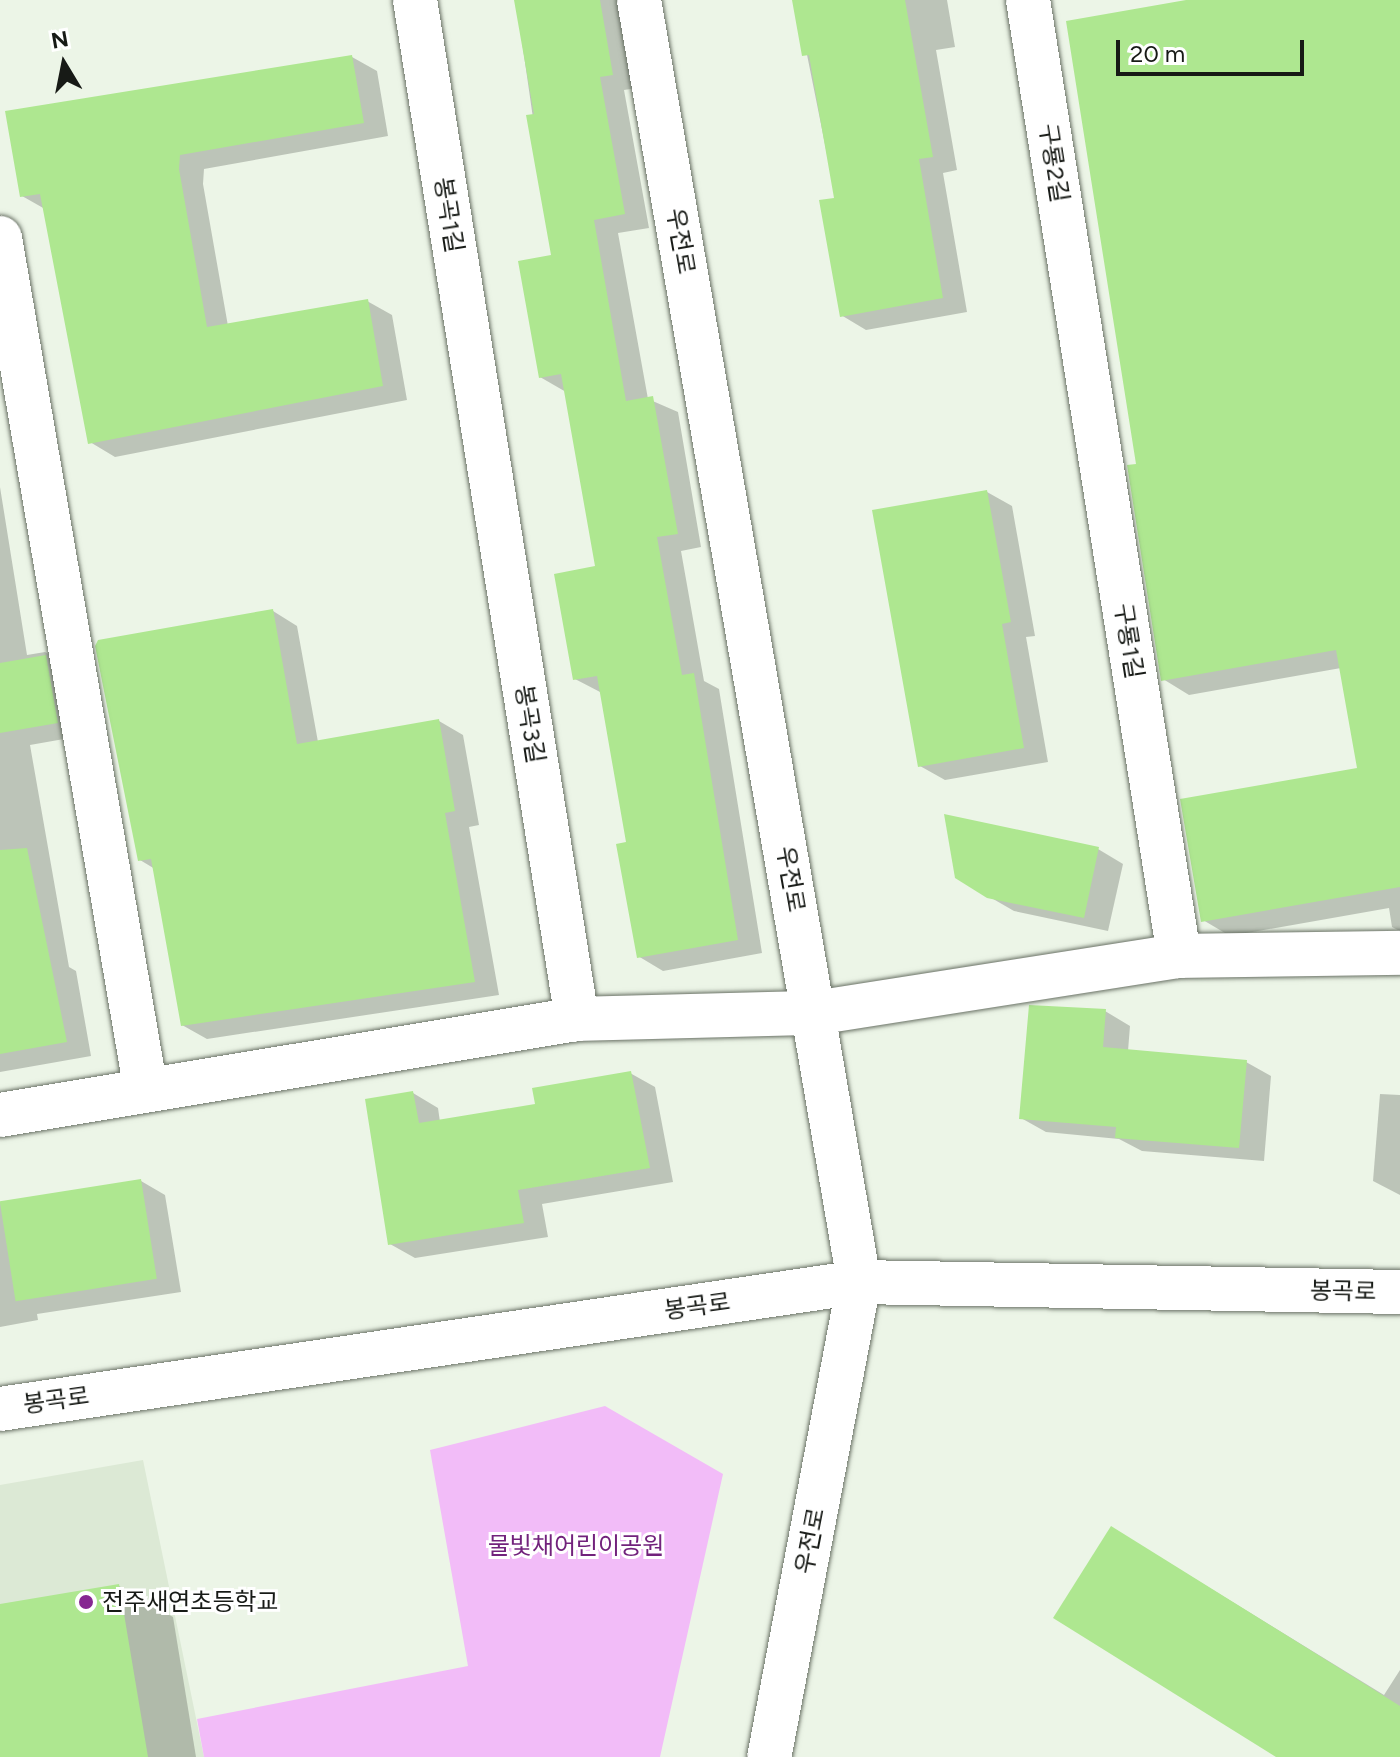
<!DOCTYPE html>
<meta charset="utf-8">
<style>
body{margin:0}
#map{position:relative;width:1400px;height:1757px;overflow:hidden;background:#ecf5e7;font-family:Figtree,"Noto Sans KR",sans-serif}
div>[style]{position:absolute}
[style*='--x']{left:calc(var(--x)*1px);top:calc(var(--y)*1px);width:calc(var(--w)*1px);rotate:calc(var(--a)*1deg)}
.built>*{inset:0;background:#dce9d5}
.green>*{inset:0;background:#f2bcf8}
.shadow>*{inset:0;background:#0003}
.building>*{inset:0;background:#aee790;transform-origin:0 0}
.roads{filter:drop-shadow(0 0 2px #6a7266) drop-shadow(0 0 2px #6a7266)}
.minor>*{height:44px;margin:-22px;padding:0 22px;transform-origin:22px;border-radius:22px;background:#fff}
.dots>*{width:22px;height:22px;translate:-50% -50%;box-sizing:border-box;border:4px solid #fff;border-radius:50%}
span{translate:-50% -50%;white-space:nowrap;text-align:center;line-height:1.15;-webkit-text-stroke:6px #fff;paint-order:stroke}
.street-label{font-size:24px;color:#171a16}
.park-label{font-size:24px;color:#72227c}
.poi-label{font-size:24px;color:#171a16}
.left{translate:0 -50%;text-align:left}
.north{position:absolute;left:24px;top:24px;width:80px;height:80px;-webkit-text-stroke:6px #fff;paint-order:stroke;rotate:350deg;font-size:22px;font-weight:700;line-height:32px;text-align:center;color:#171a16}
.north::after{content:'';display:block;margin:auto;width:28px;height:36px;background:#171a16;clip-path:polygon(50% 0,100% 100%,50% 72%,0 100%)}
.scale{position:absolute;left:1116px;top:40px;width:188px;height:36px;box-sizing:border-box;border:4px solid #171a16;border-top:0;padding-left:10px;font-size:24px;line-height:28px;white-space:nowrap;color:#171a16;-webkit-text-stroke:6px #fff;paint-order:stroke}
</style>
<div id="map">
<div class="built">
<i style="clip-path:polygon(143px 1460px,204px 1757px,0 1757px,0 1485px)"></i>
</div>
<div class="green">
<i style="clip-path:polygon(605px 1406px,723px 1474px,660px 1757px,204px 1757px,197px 1719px,468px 1666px,430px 1450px)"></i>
</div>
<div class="shadow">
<i style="clip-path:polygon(516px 0,621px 0,637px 88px,624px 90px,649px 228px,618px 233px,648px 399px,678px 412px,701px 547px,681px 551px,704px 681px,719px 689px,762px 953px,663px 971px,638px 956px,629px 843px,602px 693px,575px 679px,597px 568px,566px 392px,540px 377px,553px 257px)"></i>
<i style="clip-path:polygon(796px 0,947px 0,955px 47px,936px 50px,957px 170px,943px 173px,967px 312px,866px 330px,841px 315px,836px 199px)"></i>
<i style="clip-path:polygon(1197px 0,1400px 0,1400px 931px,1392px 927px,1389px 908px,1230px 936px,1203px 920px,1359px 770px,1341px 668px,1189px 695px,1163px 679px,1138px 465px)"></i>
<i style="clip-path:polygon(352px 57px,377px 71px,388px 136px,204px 169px,203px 184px,228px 326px,367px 301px,392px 315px,407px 400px,115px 457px,90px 442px,45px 209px,22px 196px)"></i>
<i style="clip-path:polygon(0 487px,27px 655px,45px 652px,69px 666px,81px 736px,30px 745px,69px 967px,76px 971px,91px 1056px,0 1072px)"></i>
<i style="clip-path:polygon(987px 492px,1012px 506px,1035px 636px,1026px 637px,1048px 762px,945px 780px,920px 766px)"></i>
<i style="clip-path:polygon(273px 611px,297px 626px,318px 742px,439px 721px,463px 735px,479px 825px,469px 827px,499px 995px,207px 1039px,182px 1025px,155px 869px,140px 860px,97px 642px)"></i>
<i style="clip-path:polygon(1098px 849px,1123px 864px,1108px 931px,1014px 911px,988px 896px)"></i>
<i style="clip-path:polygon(1105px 1011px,1130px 1026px,1128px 1051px,1246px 1062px,1271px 1076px,1264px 1161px,1142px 1151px,1119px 1139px,1046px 1132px,1021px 1118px)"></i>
<i style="clip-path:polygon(630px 1073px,655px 1087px,673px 1182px,542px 1204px,548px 1237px,415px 1258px,390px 1244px,413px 1093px,438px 1108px,440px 1122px,537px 1106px)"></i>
<i style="clip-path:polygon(1380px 1094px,1400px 1095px,1400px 1195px,1373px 1181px)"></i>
<i style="clip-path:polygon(141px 1181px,165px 1195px,181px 1292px,37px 1314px,38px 1320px,0 1327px,0 1203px)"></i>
<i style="clip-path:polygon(1112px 1528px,1384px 1695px,1400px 1670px,1400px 1757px,1282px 1757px)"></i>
<i style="clip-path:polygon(119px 1586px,173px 1617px,196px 1757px,0 1757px,0 1607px)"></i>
</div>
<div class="building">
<i style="clip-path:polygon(514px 0,600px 0,613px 75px,600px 77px,625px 214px,594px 220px,626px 401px,653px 396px,678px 534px,657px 537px,682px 675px,694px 673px,738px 940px,637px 958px,616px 844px,626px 842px,597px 676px,573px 680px,554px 574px,595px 566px,561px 374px,539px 378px,518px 261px,551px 255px,526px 115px,534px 114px)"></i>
<i style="clip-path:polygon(792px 0,905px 0,933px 157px,919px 159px,943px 298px,840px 317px,819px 200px,834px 198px,809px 55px,802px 56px)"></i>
<i style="clip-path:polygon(1186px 0,1400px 0,1400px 887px,1201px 922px,1180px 799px,1357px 768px,1336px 650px,1161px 681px,1127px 465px,1136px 464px,1066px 21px)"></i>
<i style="clip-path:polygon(352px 55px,364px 123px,180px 155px,179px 169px,207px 327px,368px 299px,383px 386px,88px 444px,40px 194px,20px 197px,5px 111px)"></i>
<i style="clip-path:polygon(987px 490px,1011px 622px,1002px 624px,1024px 748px,918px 767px,872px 510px)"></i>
<i style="clip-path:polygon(273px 609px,297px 744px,439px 719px,455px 811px,445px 813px,475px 982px,181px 1026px,151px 859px,138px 861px,95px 646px,98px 640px)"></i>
<i style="clip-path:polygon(46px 655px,58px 723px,0 733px,0 663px)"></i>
<i style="clip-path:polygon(944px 814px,1099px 847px,1084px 918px,987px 898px,955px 878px)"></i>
<i style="clip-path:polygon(27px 848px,67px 1042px,0 1054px,0 850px)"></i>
<i style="clip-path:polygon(1029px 1005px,1106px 1009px,1103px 1047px,1247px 1060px,1239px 1148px,1115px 1138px,1116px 1127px,1019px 1119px)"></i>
<i style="clip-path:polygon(631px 1071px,650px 1168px,518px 1190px,524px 1223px,388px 1245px,365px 1099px,413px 1091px,419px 1123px,535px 1104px,532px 1088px)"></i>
<i style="left:141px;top:1179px;width:101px;height:143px;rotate:81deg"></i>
<i style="clip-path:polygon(1111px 1526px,1400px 1706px,1400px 1757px,1276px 1757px,1053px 1618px)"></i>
<i style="clip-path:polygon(119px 1584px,148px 1757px,0 1757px,0 1604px)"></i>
</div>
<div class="roads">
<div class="minor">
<i style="--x:415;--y:0;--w:1032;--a:80.97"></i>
<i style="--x:639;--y:0;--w:1301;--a:80.26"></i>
<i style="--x:859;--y:1282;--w:483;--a:100.7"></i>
<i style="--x:1028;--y:0;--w:968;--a:81.02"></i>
<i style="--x:0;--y:238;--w:865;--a:80.29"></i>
<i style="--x:0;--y:1115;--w:585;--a:-9.45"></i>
<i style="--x:577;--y:1019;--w:237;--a:-1.5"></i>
<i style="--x:814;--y:1013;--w:369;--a:-8.9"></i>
<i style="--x:1179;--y:956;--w:221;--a:-0.8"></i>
<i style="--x:0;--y:1409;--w:868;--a:-8.41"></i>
<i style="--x:859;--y:1282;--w:541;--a:1.06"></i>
</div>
</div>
<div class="dots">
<i style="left:86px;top:1602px;background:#862791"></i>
</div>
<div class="street-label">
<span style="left:1054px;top:163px;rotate:81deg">구룡2길</span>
<span style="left:449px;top:215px;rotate:81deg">봉곡1길</span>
<span style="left:681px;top:241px;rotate:80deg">우전로</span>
<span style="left:1129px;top:641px;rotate:81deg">구룡1길</span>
<span style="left:530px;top:724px;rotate:81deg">봉곡3길</span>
<span style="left:791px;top:879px;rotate:80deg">우전로</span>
<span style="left:1343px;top:1291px;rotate:1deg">봉곡로</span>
<span style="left:697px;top:1306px;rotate:-8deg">봉곡로</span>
<span style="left:56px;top:1400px;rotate:-8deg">봉곡로</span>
<span style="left:810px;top:1541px;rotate:-79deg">우전로</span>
</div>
<div class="park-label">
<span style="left:576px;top:1546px">물빛채어린이공원</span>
</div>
<div class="poi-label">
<span class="left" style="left:102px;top:1602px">전주새연초등학교</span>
</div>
<div class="north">N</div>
<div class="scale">20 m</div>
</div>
